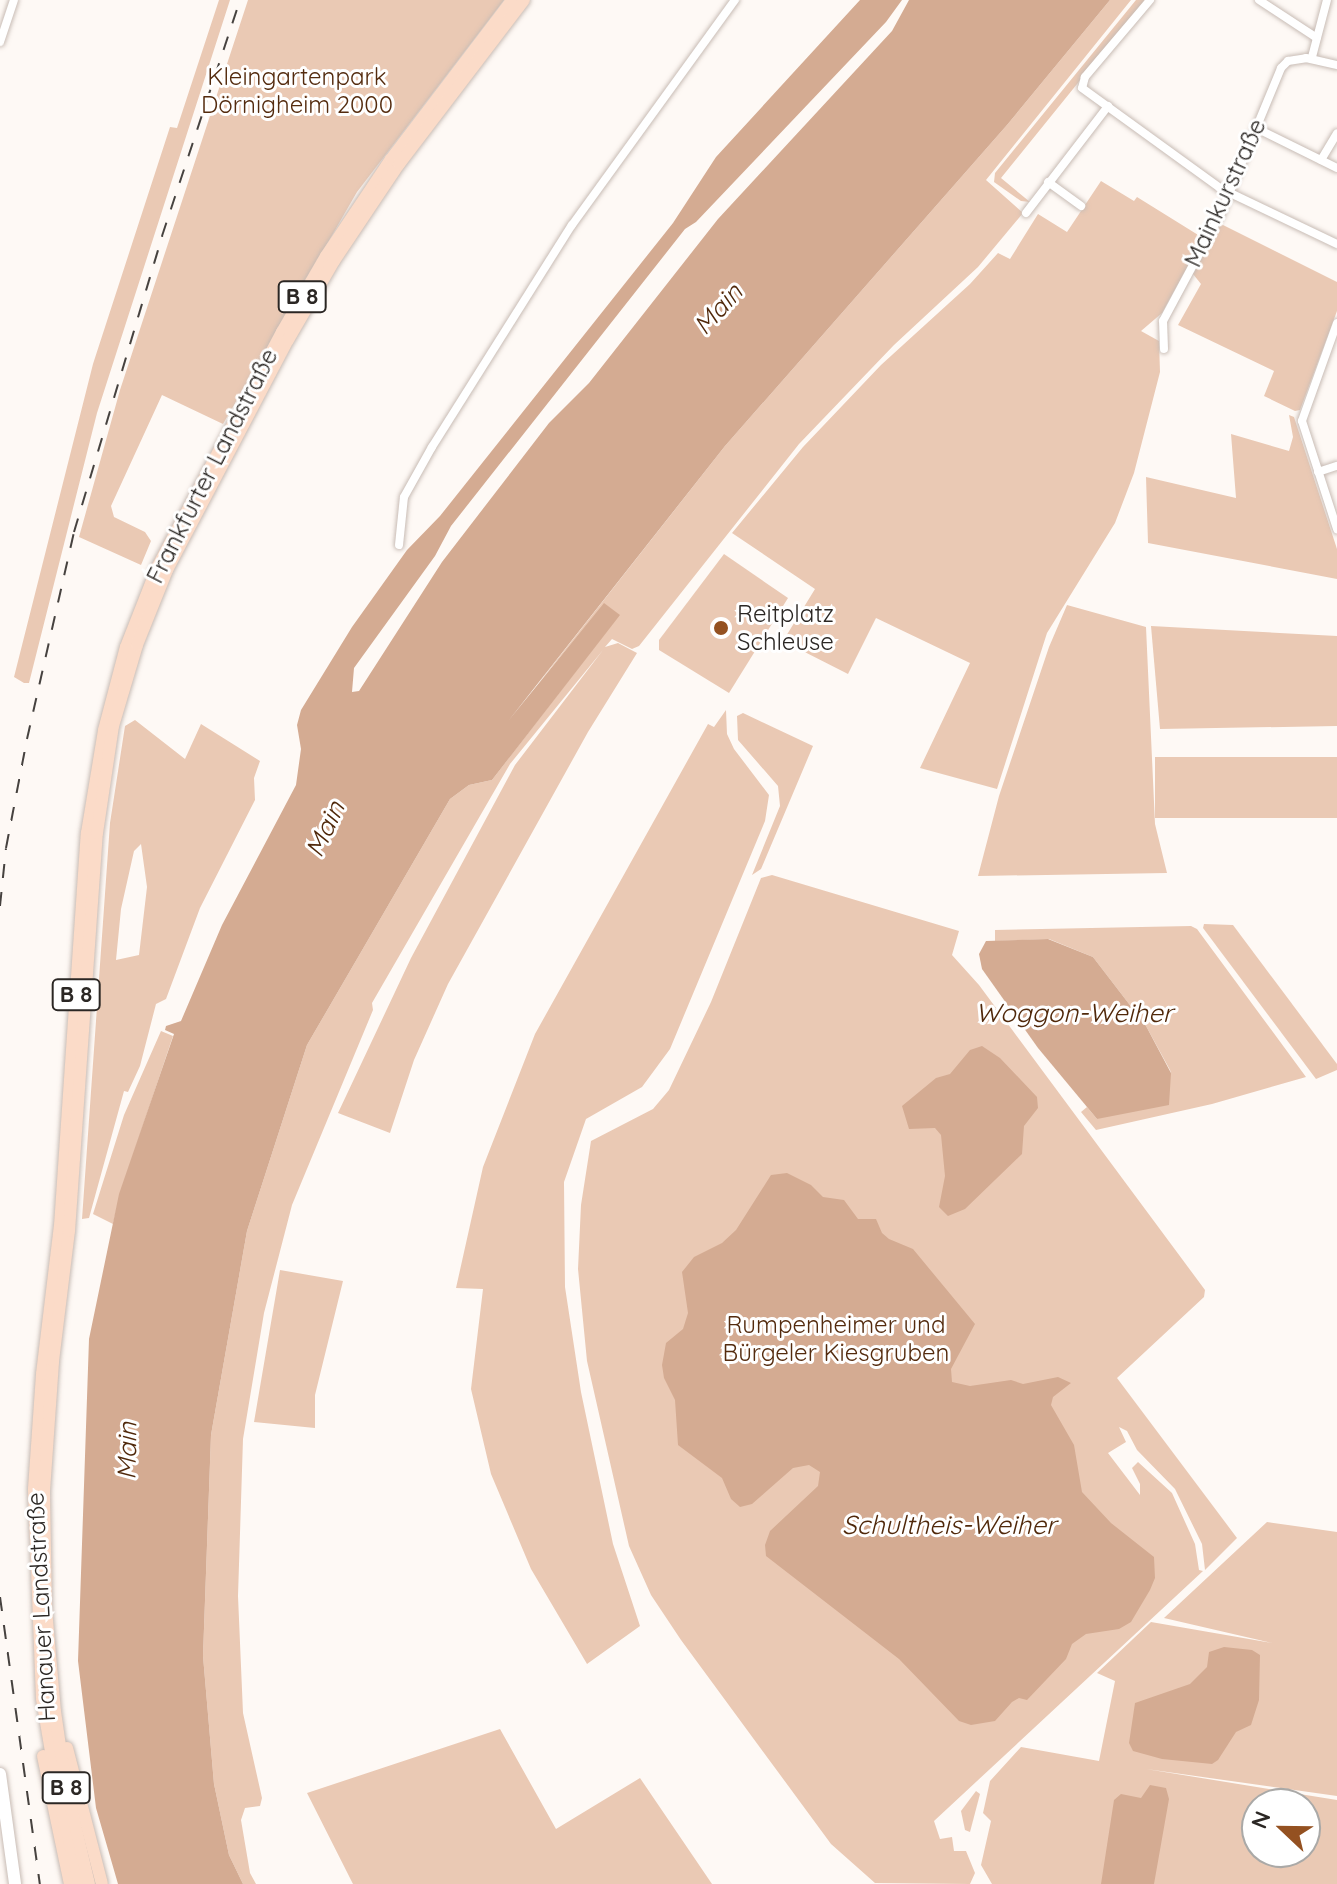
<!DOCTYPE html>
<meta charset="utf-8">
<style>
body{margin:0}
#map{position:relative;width:1337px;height:1884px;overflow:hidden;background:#fef9f5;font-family:Quicksand,sans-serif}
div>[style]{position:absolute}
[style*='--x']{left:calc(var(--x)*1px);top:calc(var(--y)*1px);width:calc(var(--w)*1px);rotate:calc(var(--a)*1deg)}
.green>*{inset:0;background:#eac9b4;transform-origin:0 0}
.water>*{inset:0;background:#d4ab92}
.roads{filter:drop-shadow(0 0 2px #c8bcb5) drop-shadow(0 0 2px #c8bcb5)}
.street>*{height:8px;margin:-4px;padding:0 4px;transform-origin:4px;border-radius:4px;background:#fff}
.secondary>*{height:12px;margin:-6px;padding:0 6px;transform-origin:6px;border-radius:6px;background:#fff}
.primary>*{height:12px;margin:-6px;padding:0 6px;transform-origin:6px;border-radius:6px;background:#fbdbc8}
.rail>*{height:2px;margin-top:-1px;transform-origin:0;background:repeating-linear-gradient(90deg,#46423f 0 14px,transparent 0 28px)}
.dots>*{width:22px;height:22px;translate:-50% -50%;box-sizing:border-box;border:4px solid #fff;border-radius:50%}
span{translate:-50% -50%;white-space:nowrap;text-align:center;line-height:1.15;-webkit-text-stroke:6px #fff;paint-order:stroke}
.shield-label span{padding:2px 6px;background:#fff;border:2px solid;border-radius:6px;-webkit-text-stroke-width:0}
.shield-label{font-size:22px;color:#2b2724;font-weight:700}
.park-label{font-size:24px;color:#542b0e}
.street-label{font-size:24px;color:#2b2724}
.poi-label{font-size:24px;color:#2b2724}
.left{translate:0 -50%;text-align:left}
.water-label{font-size:26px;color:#50280a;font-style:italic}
.north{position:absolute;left:1241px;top:1788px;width:80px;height:80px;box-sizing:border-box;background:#fff;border:2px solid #aaa9a7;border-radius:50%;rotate:292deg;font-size:22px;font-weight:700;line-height:32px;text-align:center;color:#2b2724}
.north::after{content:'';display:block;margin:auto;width:28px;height:36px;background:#945121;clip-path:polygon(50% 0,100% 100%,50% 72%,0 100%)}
</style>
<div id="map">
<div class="green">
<i style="clip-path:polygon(219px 0,230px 0,97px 413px,29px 683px,24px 683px,14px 677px,93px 364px,170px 127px,177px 128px)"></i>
<i style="clip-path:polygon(248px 0,504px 0,357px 192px,223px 424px,162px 395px,111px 506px,114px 517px,145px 532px,151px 541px,141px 565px,79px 537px,120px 390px)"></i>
<i style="clip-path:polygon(1110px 0,1131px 0,986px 180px,1023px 213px,978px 267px,894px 345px,799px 444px,639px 646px,632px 649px,612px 639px,605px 647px,618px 643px,637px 653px,588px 732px,448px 984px,414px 1060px,390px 1133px,338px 1113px,411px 958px,515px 765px,603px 650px,510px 764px,372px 1003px,373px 1010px,292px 1205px,264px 1313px,243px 1439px,238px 1596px,243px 1713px,262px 1798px,260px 1806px,245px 1808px,241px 1820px,250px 1873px,256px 1884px,243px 1884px,229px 1855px,214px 1784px,203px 1656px,211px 1435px,247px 1231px,307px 1045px,450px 799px,469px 785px,492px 780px,619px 615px,604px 604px,537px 685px,725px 446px,1007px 125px)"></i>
<i style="clip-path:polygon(1136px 0,1145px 0,1001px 178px,1030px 202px,1021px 201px,994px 182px,995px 173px)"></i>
<i style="clip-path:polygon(1101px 181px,1134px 201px,1137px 197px,1203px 238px,1162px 313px,1141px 331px,1159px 341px,1160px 372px,1134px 473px,1115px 523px,1047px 633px,997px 789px,920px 768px,970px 663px,876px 618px,848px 674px,783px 641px,815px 589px,732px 533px,803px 447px,881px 365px,970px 284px,998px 253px,1010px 259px,1038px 214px,1067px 232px)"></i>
<i style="clip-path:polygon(1221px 224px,1337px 282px,1337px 311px,1300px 410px,1295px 411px,1264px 396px,1274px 371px,1178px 325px,1201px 284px,1193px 274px)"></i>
<i style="clip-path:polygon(1289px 415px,1294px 417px,1337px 549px,1337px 579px,1148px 543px,1146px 477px,1236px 498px,1231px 434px,1289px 451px,1293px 437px)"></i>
<i style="clip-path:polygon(724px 554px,788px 598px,729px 693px,659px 650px,659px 640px)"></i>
<i style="clip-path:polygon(1067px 605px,1146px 627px,1155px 824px,1167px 873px,978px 876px,999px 796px,1049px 647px)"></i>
<i style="clip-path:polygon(1151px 626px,1337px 636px,1337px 726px,1160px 729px)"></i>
<i style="clip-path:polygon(726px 710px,727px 734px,734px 749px,769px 795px,765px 821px,670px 1049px,642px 1087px,586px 1119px,564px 1182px,565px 1287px,581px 1392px,613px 1544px,640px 1626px,587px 1664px,531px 1569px,491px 1474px,471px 1389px,483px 1289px,456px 1288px,483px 1167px,535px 1034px,708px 724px,714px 727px)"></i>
<i style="clip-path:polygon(743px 713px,813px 746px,761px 869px,752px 875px,780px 806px,778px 786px,738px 740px,737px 716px)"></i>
<i style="clip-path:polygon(evenodd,135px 720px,185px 759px,201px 724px,260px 761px,254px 778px,255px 800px,200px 908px,166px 999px,156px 1004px,140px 1066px,128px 1092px,124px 1091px,89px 1218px,82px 1219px,110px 823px,125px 726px,135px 720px,141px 844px,147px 887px,139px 955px,116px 960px,121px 909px,134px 851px,141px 844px)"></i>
<i style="left:1337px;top:757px;width:61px;height:182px;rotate:90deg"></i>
<i style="clip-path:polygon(772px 875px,959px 931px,952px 955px,979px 985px,1205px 1290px,1204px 1297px,1117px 1378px,1237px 1538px,1205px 1570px,1202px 1544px,1175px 1489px,1137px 1450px,1127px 1431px,1119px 1427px,1126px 1442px,1108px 1453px,1140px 1495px,1140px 1484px,1132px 1468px,1138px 1462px,1172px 1493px,1195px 1544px,1199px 1570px,1203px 1571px,934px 1821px,940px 1839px,952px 1837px,954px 1851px,966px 1851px,975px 1873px,970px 1884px,875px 1883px,831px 1844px,681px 1640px,651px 1595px,629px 1546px,587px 1361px,578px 1269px,581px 1205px,591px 1141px,653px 1109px,669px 1090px,711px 1002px,761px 878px)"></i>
<i style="clip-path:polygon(1204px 924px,1233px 925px,1337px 1064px,1337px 1070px,1316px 1079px,1203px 928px)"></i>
<i style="clip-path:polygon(1191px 926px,1197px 929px,1306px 1077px,1212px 1104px,1096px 1130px,1081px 1112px,1087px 1107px,1097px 1119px,1171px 1073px,1170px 1070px,1146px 1026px,1093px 957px,1049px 939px,995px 941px,995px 930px)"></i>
<i style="clip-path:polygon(161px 1031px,173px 1036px,120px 1194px,113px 1224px,93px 1214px,124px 1115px)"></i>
<i style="clip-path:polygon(280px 1270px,343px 1281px,315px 1395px,315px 1428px,254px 1422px)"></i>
<i style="clip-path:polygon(evenodd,1267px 1522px,1337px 1532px,1337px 1796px,1146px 1769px,1337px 1800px,1337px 1884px,992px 1884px,981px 1865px,991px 1821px,983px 1813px,990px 1781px,1021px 1747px,1099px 1761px,1115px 1681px,1097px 1673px,1151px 1622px,1272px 1643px,1164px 1618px,1267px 1522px,1257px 1804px,1305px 1804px,1305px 1852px,1257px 1852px,1257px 1804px)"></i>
<i style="clip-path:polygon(500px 1729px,556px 1829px,640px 1778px,712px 1884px,353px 1884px,307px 1793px)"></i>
<i style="clip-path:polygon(976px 1791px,980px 1794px,970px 1832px,965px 1830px,961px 1811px)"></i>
</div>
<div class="water">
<i style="clip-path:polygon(860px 0,902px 0,886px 22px,696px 222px,685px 229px,451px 526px,435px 556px,354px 668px,352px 692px,359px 691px,442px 562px,549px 423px,589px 383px,718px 219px,892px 31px,909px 0,1110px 0,1007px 125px,725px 446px,509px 720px,604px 603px,620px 615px,492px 780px,469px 785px,450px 799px,307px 1045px,247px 1231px,211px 1435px,203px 1656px,214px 1784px,229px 1855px,243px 1884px,118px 1884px,96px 1808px,78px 1661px,89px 1339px,119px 1194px,174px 1034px,165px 1030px,166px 1026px,181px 1021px,222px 925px,296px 785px,301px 749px,297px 725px,301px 710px,352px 627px,407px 550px,440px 516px,673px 223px,716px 157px)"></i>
<i style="clip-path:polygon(1048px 939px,1093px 957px,1146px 1026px,1171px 1073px,1169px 1105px,1097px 1119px,1038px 1048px,982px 969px,979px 954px,986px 941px)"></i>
<i style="clip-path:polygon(982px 1046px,1000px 1058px,1037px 1097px,1038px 1108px,1024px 1126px,1022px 1154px,965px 1209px,948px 1216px,939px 1207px,945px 1176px,941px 1135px,935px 1128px,909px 1129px,902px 1106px,936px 1078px,950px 1074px,970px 1050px)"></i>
<i style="clip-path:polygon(787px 1173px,811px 1185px,823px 1197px,844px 1200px,858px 1219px,876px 1219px,882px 1233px,889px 1239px,913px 1249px,975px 1324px,951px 1369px,952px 1382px,970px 1386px,1011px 1380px,1023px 1384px,1058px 1377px,1071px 1383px,1053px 1397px,1051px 1405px,1074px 1445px,1082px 1492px,1111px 1523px,1154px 1557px,1155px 1578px,1150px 1590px,1131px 1622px,1119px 1629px,1086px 1634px,1072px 1644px,1066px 1659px,1027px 1700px,1019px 1698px,1012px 1702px,995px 1721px,971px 1725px,959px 1721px,899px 1659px,766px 1556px,765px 1545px,770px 1531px,818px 1486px,820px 1472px,809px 1465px,793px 1468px,752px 1504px,740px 1507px,731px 1499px,722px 1478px,678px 1445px,675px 1400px,664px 1378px,662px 1365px,666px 1343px,683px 1329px,688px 1313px,682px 1272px,694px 1257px,722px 1243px,736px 1230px,771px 1175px)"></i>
<i style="clip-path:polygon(1224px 1647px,1252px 1650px,1260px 1655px,1259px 1700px,1251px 1725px,1236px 1732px,1218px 1760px,1212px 1764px,1162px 1759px,1133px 1751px,1129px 1743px,1135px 1703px,1190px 1684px,1207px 1667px,1209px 1652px)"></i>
<i style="clip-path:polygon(1150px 1785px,1166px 1788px,1169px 1799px,1154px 1884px,1101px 1884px,1114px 1800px,1121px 1794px,1141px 1798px)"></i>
</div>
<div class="roads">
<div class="street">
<i style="--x:1150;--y:0;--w:101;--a:130.2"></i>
<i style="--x:1085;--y:77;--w:11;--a:105"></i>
<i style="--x:1082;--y:88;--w:170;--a:35.9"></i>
<i style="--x:1220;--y:188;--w:130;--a:25.6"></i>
<i style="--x:1259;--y:0;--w:69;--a:33.2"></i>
<i style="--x:0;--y:42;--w:44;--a:-71.6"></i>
<i style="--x:1312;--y:57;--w:59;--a:-75.3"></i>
<i style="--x:1256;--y:128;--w:90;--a:26.3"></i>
<i style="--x:1321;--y:160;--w:31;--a:-59"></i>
<i style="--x:1048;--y:182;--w:41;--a:36"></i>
<i style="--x:1026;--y:213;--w:135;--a:-52.5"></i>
<i style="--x:1337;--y:323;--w:104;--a:109.7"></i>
<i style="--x:1302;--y:421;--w:114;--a:72"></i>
<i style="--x:1164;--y:349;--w:28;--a:-92"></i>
<i style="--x:1163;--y:321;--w:123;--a:-61.8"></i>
<i style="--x:1221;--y:213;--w:157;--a:-67.5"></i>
<i style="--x:1281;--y:68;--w:10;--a:-45"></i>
<i style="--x:1288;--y:61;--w:18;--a:-9"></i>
<i style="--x:1306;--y:58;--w:32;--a:13"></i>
<i style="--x:1318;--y:472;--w:20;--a:-18"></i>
<i style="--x:399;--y:545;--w:48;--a:-84.1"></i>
<i style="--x:404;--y:497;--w:57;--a:-60.8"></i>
<i style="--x:432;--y:447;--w:262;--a:-57.8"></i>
<i style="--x:572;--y:225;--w:278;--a:-54.1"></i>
</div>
<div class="secondary">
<i style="--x:0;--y:1774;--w:111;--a:82.2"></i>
</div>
<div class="primary">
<i style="--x:67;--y:1748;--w:140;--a:75.6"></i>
<i style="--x:43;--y:1756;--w:131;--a:78.1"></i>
<i style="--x:80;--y:1884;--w:88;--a:-103.9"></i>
<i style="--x:59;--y:1799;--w:102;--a:-99.6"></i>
<i style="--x:42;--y:1698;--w:209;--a:-92.2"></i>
<i style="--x:34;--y:1489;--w:115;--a:-86"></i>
<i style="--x:42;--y:1374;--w:149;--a:-83.1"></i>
<i style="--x:60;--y:1226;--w:394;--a:-86.1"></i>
<i style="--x:87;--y:833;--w:104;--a:-80.6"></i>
<i style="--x:104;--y:730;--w:86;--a:-75.2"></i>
<i style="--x:126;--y:647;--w:85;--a:-68.6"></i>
<i style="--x:157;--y:568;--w:267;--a:-62.1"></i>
<i style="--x:282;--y:332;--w:88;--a:-59.9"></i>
<i style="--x:326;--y:256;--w:117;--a:-56.2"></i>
<i style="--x:391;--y:159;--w:200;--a:-52.7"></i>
<i style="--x:89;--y:1884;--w:100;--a:-103.3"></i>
<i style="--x:66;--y:1787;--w:76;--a:-98.3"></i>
<i style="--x:55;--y:1712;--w:103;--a:-95"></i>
<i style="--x:46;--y:1609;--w:118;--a:-91"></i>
<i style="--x:44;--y:1491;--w:130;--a:-86"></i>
<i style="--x:53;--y:1361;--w:131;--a:-83"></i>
<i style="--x:69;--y:1231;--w:399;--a:-86"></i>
<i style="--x:97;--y:833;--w:108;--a:-81.5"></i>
<i style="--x:113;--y:726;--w:84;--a:-73.5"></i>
<i style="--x:137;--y:645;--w:81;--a:-68.2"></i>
<i style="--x:167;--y:570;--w:260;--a:-62.3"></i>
<i style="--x:288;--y:340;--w:91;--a:-59.8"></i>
<i style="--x:334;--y:261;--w:117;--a:-56.2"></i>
<i style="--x:399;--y:164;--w:206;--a:-52.7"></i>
</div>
</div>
<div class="rail">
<i style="--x:0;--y:906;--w:58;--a:-84.1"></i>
<i style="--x:6;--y:848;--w:111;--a:-79.1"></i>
<i style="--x:27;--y:739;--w:212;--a:-77.2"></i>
<i style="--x:74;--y:532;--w:309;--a:-73.4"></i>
<i style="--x:162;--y:236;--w:249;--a:-71.7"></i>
<i style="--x:0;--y:1597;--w:290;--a:82.1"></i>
</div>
<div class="dots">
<i style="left:721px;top:628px;background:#945121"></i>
</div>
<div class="shield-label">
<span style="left:302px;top:297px">B 8</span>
<span style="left:76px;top:995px">B 8</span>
<span style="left:66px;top:1788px">B 8</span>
</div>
<div class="park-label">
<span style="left:297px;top:91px">Kleingartenpark<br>Dörnigheim 2000</span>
<span style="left:836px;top:1339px">Rumpenheimer und<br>Bürgeler Kiesgruben</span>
</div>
<div class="street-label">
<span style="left:1225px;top:193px;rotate:-65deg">Mainkurstraße</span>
<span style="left:212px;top:466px;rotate:-63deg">Frankfurter Landstraße</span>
<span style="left:41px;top:1607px;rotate:-93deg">Hanauer Landstraße</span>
</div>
<div class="poi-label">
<span class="left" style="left:737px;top:628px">Reitplatz<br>Schleuse</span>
</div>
<div class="water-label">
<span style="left:718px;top:309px;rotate:-48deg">Main</span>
<span style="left:325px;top:829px;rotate:-65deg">Main</span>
<span style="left:1074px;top:1013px">Woggon-Weiher</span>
<span style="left:127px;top:1451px;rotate:-89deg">Main</span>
<span style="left:949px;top:1525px">Schultheis-Weiher</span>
</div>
<div class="north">N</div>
</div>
